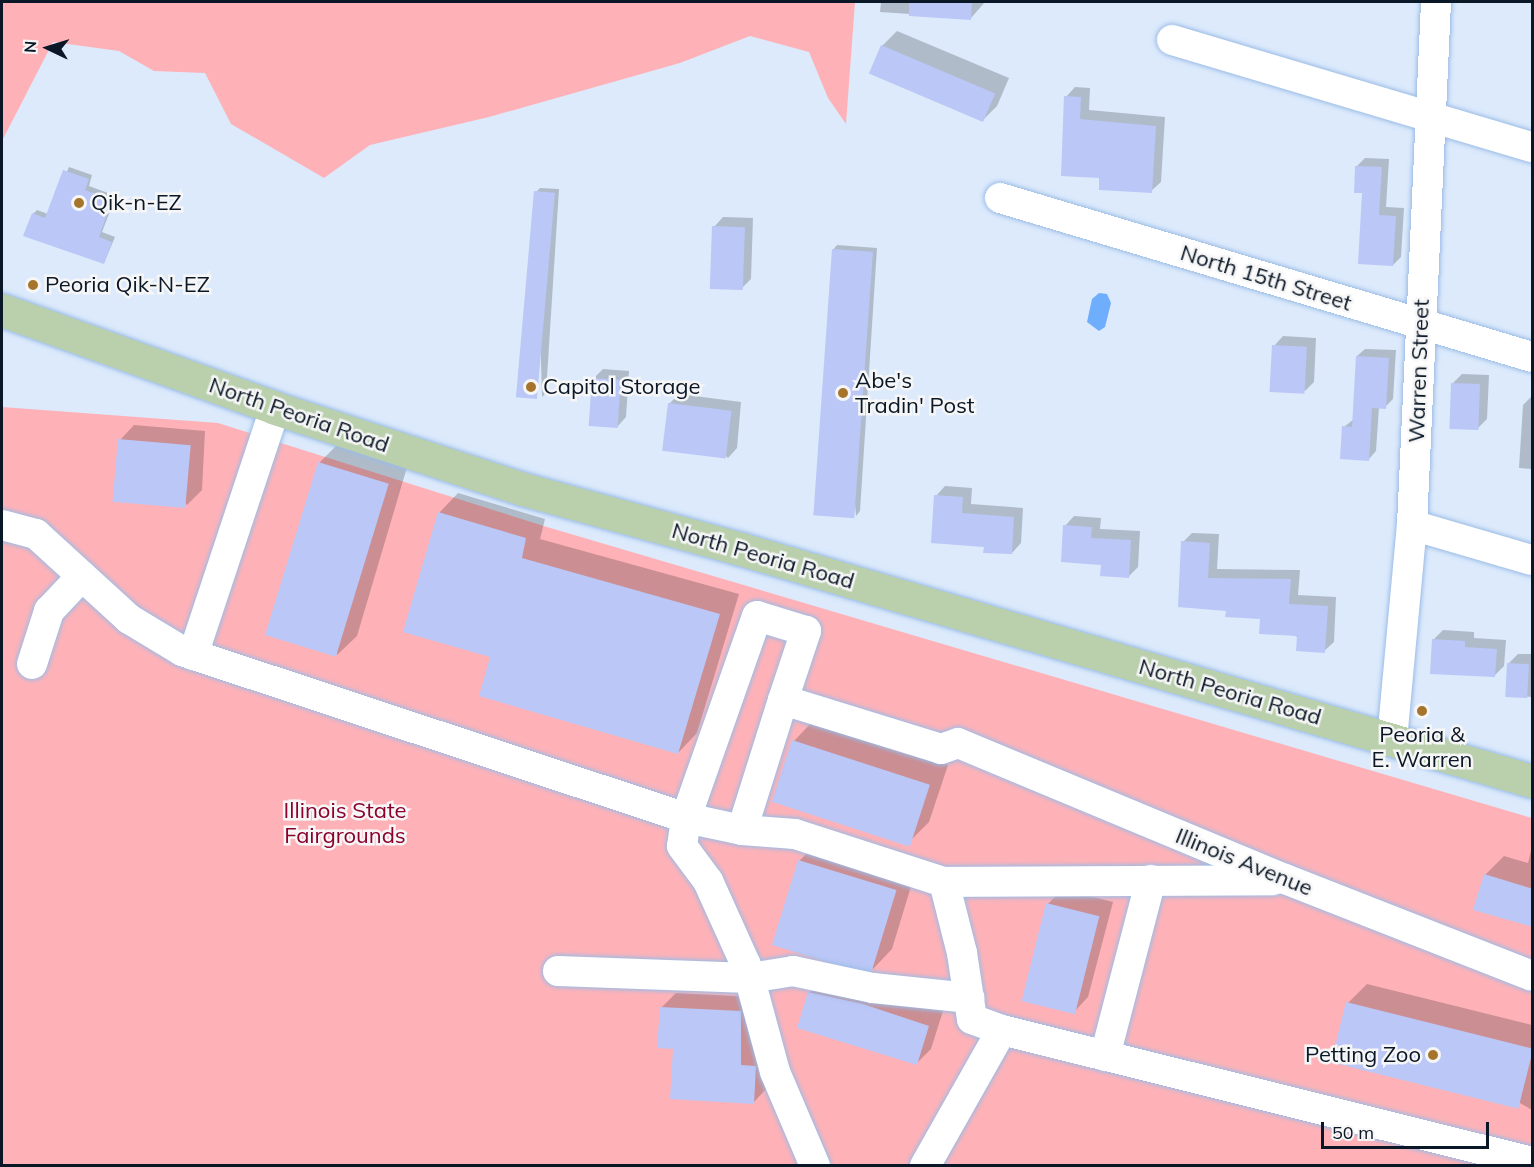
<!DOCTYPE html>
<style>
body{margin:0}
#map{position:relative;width:1534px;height:1167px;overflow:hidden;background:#dceafc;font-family:Mulish,sans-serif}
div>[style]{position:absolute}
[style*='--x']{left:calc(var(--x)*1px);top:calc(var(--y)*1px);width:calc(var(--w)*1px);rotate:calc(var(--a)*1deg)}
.green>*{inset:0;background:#feb2b8}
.water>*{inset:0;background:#6eaefc}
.shadow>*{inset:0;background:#0003}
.building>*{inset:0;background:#bac7f7;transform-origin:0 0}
.roads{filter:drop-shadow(0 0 2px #9bbce6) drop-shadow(0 0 2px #9bbce6)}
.minor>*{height:30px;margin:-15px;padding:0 15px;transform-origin:15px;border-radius:15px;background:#fff}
.major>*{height:33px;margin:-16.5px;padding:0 16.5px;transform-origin:16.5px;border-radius:16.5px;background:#bad0ad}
.dots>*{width:16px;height:16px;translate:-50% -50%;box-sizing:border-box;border:3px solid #f6f6f6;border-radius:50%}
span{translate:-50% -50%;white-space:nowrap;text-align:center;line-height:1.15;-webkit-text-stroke:5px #f6f6f6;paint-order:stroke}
.poi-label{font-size:22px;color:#0a1726}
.left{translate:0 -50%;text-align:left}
.right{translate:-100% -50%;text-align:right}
.street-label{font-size:22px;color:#0a1726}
.park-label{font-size:22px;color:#8b012e}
.frame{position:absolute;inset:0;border:3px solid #0a1726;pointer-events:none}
.north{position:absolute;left:18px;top:18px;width:60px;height:60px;-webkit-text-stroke:4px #f6f6f6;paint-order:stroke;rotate:274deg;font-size:16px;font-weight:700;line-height:24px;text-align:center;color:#0a1726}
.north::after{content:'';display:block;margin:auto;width:21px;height:27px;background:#0a1726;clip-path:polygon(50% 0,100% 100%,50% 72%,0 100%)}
.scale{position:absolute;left:1321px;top:1122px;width:168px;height:27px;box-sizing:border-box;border:3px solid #0a1726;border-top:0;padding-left:8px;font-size:18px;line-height:21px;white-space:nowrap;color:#0a1726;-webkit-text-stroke:4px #f6f6f6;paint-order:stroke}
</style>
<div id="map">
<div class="green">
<i style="clip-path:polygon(2px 2px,855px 2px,846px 124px,828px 98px,809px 52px,750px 36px,680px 63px,489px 117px,370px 145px,324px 178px,231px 124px,205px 73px,154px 71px,119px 51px,53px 42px,2px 141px)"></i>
<i style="clip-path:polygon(2px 407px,218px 423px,547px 527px,1532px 818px,1532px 1165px,2px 1165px)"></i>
</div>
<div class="water">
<i style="clip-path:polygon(1099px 293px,1107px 294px,1111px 303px,1105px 327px,1099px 331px,1087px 322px,1092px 299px)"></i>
</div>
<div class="shadow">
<i style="clip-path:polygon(881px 2px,985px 2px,971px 18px,880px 12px)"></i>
<i style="clip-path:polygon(897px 31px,1009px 78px,997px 106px,983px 120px,882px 46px)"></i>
<i style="clip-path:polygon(1075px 87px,1090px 88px,1089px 110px,1165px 117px,1161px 182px,1151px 191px,1101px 177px,1066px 97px)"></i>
<i style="clip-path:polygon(1365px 158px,1389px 159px,1386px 207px,1404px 208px,1401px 257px,1393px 265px,1363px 192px,1357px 166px)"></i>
<i style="clip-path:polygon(69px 167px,92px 175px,89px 186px,116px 196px,102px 232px,115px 237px,104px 263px,33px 214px,37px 210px,48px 214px)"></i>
<i style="clip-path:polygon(540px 188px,559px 189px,546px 393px,542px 397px,536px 192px)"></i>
<i style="clip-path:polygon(723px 217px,753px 218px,751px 279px,741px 289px,714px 227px)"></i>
<i style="clip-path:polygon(837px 245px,877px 248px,860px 511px,856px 516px,833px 250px)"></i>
<i style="clip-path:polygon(1283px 336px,1316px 338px,1314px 382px,1305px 391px,1274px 346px)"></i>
<i style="clip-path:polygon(1365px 349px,1396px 350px,1393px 399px,1385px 407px,1379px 407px,1376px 451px,1369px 459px,1344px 427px,1354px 419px,1357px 356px)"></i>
<i style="clip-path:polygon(603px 369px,629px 371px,626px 417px,617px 427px,593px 379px)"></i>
<i style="clip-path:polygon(1462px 374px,1489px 375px,1487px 419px,1477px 429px,1452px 384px)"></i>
<i style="clip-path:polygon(679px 394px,741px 402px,737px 448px,728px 458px,669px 404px)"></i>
<i style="clip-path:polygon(1531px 397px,1532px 469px,1519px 468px,1523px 405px)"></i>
<i style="clip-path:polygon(134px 425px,205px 431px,202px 490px,187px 505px,120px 440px)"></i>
<i style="clip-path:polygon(339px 443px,408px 464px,357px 636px,337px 655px,319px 463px)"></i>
<i style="clip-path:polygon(945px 486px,972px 488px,971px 504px,1023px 508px,1021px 543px,1012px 553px,936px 496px)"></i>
<i style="clip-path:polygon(458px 493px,545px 519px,540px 539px,739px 594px,697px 733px,678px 753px,439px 513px)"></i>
<i style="clip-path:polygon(1074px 516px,1101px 518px,1100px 529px,1140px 531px,1138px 567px,1129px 576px,1103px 564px,1065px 526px)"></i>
<i style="clip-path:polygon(1192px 533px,1219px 534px,1217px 569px,1300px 570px,1298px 595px,1336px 597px,1334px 642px,1324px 651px,1261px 618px,1227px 609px,1183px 542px)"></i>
<i style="clip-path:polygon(1443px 630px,1474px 632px,1474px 638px,1506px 640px,1504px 666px,1494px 676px,1433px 640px)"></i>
<i style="clip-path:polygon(1518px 654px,1532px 654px,1532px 697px,1507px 695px,1509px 663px)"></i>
<i style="clip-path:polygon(813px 721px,948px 765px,929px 822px,909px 842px,794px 741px)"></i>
<i style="clip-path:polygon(819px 842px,916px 870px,892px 949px,873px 969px,799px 861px)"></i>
<i style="clip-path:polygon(1532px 846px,1532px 926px,1485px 875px,1504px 856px,1528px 863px)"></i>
<i style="clip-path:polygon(1062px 889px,1113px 902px,1088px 997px,1074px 1012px,1048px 904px)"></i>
<i style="clip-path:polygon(824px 978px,878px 990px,943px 1011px,931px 1049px,917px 1063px,809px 993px)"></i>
<i style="clip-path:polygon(1367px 984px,1532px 1025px,1532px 1110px,1348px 1003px)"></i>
<i style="clip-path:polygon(676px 993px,755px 997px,768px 1087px,754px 1102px,675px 1048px,661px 1008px)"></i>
</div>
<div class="building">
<i style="clip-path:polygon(909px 2px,972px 2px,971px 20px,909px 16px)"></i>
<i style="left:881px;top:45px;width:124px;height:31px;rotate:23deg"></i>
<i style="clip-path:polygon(1064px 96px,1081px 97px,1080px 119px,1156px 126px,1152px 193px,1099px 190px,1099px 178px,1061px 176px)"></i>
<i style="clip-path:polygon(1355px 166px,1382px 167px,1379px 215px,1396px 216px,1393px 266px,1358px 264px,1362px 193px,1354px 193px)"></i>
<i style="clip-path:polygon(63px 170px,89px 179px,85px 190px,112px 200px,99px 237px,112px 242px,104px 264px,23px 236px,32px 213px,45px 218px)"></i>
<i style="left:534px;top:191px;width:21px;height:207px;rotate:5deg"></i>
<i style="left:712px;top:226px;width:33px;height:63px;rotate:2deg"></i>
<i style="left:832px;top:249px;width:41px;height:267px;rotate:4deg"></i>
<i style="left:1272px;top:345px;width:35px;height:47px;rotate:3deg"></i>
<i style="clip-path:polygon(1356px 356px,1389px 358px,1386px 409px,1372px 408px,1369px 461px,1340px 459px,1342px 426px,1352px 427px)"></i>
<i style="left:592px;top:378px;width:29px;height:48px;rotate:4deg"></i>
<i style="left:1451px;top:383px;width:29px;height:46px;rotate:2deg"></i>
<i style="left:668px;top:403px;width:64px;height:48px;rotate:7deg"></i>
<i style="left:118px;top:439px;width:73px;height:63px;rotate:5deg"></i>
<i style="left:318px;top:462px;width:74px;height:181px;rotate:17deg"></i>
<i style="clip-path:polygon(934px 495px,963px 497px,962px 513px,1014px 517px,1012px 554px,983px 553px,984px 547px,931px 543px)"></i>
<i style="clip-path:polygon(438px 512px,526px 538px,522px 558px,720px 614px,678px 754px,479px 696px,490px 657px,403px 632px)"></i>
<i style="clip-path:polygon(1063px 525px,1092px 527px,1091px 538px,1131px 540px,1129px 578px,1100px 576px,1101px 565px,1061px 562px)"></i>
<i style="clip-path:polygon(1181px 541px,1210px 543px,1208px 578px,1291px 579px,1289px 604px,1328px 606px,1325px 653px,1296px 651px,1297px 636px,1259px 634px,1260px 619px,1225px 617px,1226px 611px,1178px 607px)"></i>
<i style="clip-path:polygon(1432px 639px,1465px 641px,1465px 647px,1497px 649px,1495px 677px,1430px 674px)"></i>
<i style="left:1507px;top:663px;width:22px;height:34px;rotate:3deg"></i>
<i style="left:792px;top:740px;width:145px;height:65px;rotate:18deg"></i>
<i style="left:798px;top:860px;width:103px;height:89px;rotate:17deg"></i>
<i style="clip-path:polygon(1484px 874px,1533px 889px,1533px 927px,1473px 910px)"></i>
<i style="left:1046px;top:903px;width:55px;height:101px;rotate:14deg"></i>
<i style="clip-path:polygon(808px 992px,863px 1004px,929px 1026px,917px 1065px,797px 1028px)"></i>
<i style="left:1346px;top:1002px;width:193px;height:62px;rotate:14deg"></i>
<i style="clip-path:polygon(660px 1007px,741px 1011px,741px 1065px,756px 1066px,754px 1104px,670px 1099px,673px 1049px,657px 1048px)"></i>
</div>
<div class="roads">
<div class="minor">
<i style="--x:1172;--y:40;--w:376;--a:16.6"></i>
<i style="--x:1000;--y:198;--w:555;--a:16.64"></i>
<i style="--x:2;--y:525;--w:35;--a:15"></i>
<i style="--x:36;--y:534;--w:126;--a:42.4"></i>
<i style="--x:129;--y:619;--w:62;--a:31.1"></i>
<i style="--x:182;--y:651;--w:531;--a:18.33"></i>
<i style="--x:686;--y:818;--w:57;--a:12.1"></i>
<i style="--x:742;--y:830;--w:53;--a:4.3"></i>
<i style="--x:795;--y:834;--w:157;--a:17.9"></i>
<i style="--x:1412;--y:525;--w:125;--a:16.3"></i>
<i style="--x:193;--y:655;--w:260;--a:-71.6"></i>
<i style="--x:32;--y:664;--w:56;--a:-72.2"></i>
<i style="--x:49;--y:611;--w:48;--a:-46.7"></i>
<i style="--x:783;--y:700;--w:73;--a:-71.6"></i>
<i style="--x:806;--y:631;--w:51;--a:-163"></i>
<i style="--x:757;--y:616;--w:214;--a:109.4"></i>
<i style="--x:686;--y:818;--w:28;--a:98"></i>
<i style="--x:682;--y:846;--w:44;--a:53.4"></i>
<i style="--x:708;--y:881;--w:92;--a:65.7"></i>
<i style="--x:746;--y:965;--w:111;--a:74.8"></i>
<i style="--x:775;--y:1072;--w:102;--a:66.9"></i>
<i style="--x:1392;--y:740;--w:216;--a:-84.7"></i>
<i style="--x:1412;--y:525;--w:524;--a:-87.37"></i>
<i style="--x:742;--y:830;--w:136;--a:-72.5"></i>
<i style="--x:783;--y:700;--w:165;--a:17.2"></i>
<i style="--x:941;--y:749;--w:18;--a:-19"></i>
<i style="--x:958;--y:743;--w:354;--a:22.6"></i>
<i style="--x:1285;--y:879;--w:265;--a:21.4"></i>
<i style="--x:558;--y:971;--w:192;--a:2.1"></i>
<i style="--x:750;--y:978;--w:44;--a:-9.2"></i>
<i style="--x:793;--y:971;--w:82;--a:12"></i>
<i style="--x:873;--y:988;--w:97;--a:5.9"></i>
<i style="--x:1002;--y:1030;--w:32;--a:-160"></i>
<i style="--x:972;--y:1019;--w:67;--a:-98.6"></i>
<i style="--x:962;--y:953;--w:73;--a:-104.2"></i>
<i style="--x:944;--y:882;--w:329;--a:-0.3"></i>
<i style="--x:1105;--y:1056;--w:182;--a:-75.4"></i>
<i style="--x:925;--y:1166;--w:156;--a:-60.5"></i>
<i style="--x:1002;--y:1030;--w:546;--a:13.99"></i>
</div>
<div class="major">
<i style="--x:2;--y:310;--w:290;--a:19.7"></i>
<i style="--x:275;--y:408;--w:261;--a:18.1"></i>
<i style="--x:523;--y:489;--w:226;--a:15.4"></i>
<i style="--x:741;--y:549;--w:824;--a:16.35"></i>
</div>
</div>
<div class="dots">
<i style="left:79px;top:203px;background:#a6752b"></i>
<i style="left:33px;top:285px;background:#a6752b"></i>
<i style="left:531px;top:387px;background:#a6752b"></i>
<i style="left:843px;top:393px;background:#a6752b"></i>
<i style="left:1422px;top:711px;background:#a6752b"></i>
<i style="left:1433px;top:1055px;background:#a6752b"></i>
</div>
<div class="poi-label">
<span class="left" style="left:91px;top:203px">Qik-n-EZ</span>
<span class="left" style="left:45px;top:285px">Peoria Qik-N-EZ</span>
<span class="left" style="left:855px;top:393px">Abe's<br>Tradin' Post</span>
<span class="left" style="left:543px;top:387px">Capitol Storage</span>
<span style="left:1422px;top:747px">Peoria &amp;<br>E. Warren</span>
<span class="right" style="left:1421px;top:1055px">Petting Zoo</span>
</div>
<div class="street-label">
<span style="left:1266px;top:278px;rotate:17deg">North 15th Street</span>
<span style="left:1419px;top:371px;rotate:-88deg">Warren Street</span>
<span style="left:299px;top:415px;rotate:19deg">North Peoria Road</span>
<span style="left:763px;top:556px;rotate:16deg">North Peoria Road</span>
<span style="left:1230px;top:692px;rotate:16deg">North Peoria Road</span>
<span style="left:1244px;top:862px;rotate:22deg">Illinois Avenue</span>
</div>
<div class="park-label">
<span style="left:345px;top:823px">Illinois State<br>Fairgrounds</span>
</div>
<div class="frame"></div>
<div class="north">N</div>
<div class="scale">50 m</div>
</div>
